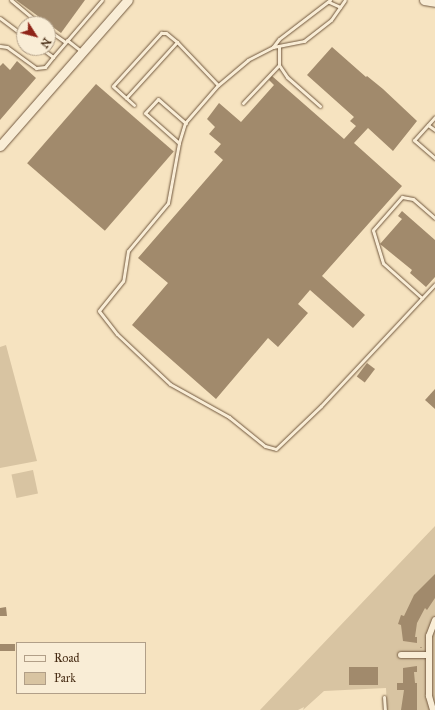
<!DOCTYPE html>
<style>
body{margin:0}
#map{position:relative;width:435px;height:710px;overflow:hidden;background:#f6e3c0;font-family:"IM FELL Great Primer",serif}
div>[style]{position:absolute}
[style*='--x']{left:calc(var(--x)*1px);top:calc(var(--y)*1px);width:calc(var(--w)*1px);rotate:calc(var(--a)*1deg)}
.green>*{inset:0;background:#d8c4a2;transform-origin:0 0}
.building>*{inset:0;background:#a18a6c;transform-origin:0 0}
.path>*{height:1px;margin-top:-0.5px;transform-origin:0;background:repeating-linear-gradient(90deg,#452a12 0 1px,transparent 0 3px)}
.roads{filter:drop-shadow(0 0 1px #71583e) drop-shadow(0 0 1px #71583e)}
.lane>*{height:3px;margin:-1.5px;padding:0 1.5px;transform-origin:1.5px;border-radius:1.5px;background:#f9edd6}
.street>*{height:6px;margin:-3px;padding:0 3px;transform-origin:3px;border-radius:3px;background:#f9edd6}
.secondary>*{height:9px;margin:-4.5px;padding:0 4.5px;transform-origin:4.5px;border-radius:4.5px;background:#f9edd6}
span{translate:-50% -50%;white-space:nowrap;text-align:center;line-height:1.15;-webkit-text-stroke:4px #f9edd6;paint-order:stroke}
.legend{position:absolute;left:16px;top:642px;width:130px;height:52px;box-sizing:border-box;background:#f9edd6;border:1px solid #b19f88;margin:0;padding:5px 7px;list-style:none;font-size:12px;color:#452a12}
.legend li{display:flex;align-items:center;gap:8px;height:20px}
.legend b{width:20px;border:1px solid #b19f88}
.north{position:absolute;left:16px;top:16px;width:40px;height:40px;box-sizing:border-box;background:#f9edd6;border:1px solid #b19f88;border-radius:50%;rotate:126deg;font-size:11px;font-weight:700;line-height:16px;text-align:center;color:#452a12}
.north::after{content:'';display:block;margin:auto;width:14px;height:18px;background:#8f2418;clip-path:polygon(50% 0,100% 100%,50% 72%,0 100%)}
</style>
<div id="map">
<div class="green">
<i style="clip-path:polygon(6px 345px,37px 461px,0 468px,0 347px)"></i>
<i style="left:33px;top:470px;width:24px;height:22px;rotate:78deg"></i>
<i style="clip-path:polygon(435px 526px,435px 710px,387px 710px,386px 688px,324px 691px,303px 710px,304px 707px,298px 710px,260px 710px)"></i>
</div>
<div class="building">
<i style="clip-path:polygon(16px 0,85px 0,61px 33px)"></i>
<i style="clip-path:polygon(332px 47px,366px 77px,367px 76px,383px 89px,417px 121px,393px 151px,368px 128px,354px 143px,402px 186px,322px 276px,365px 315px,353px 328px,310px 290px,298px 304px,308px 313px,278px 347px,268px 338px,216px 399px,132px 325px,168px 283px,138px 258px,223px 160px,214px 152px,221px 144px,209px 134px,215px 127px,207px 119px,219px 103px,241px 122px,274px 85px,269px 80px,272px 76px,344px 139px,356px 126px,350px 121px,354px 117px,307px 75px)"></i>
<i style="clip-path:polygon(17px 61px,36px 78px,0 120px,0 66px,3px 63px,10px 70px)"></i>
<i style="left:96px;top:84px;width:103px;height:105px;rotate:41deg"></i>
<i style="clip-path:polygon(402px 211px,435px 240px,435px 277px,426px 287px,410px 273px,412px 270px,380px 244px,402px 219px,398px 216px)"></i>
<i style="left:367px;top:363px;width:10px;height:17px;rotate:37deg"></i>
<i style="clip-path:polygon(435px 389px,435px 409px,425px 400px)"></i>
<i style="clip-path:polygon(435px 574px,435px 598px,427px 610px,425px 608px,417px 623px,415px 637px,417px 637px,417px 643px,403px 641px,401px 625px,398px 624px,401px 615px,404px 616px,414px 595px)"></i>
<i style="clip-path:polygon(6px 607px,7px 616px,0 616px,0 608px)"></i>
<i style="left:0;top:644px;width:15px;height:7px"></i>
<i style="clip-path:polygon(417px 666px,417px 672px,414px 672px,415px 683px,417px 683px,417px 710px,401px 710px,404px 690px,397px 690px,397px 683px,403px 683px,403px 668px)"></i>
<i style="left:378px;top:667px;width:18px;height:29px;rotate:90deg"></i>
</div>
<div class="path">
<i style="--x:421;--y:647;--w:1;--a:90"></i>
</div>
<div class="roads">
<div class="lane">
<i style="--x:11;--y:0;--w:38;--a:40"></i>
<i style="--x:330;--y:0;--w:64;--a:142.6"></i>
<i style="--x:279;--y:39;--w:10;--a:127"></i>
<i style="--x:273;--y:47;--w:28;--a:153"></i>
<i style="--x:248;--y:60;--w:39;--a:140"></i>
<i style="--x:218;--y:85;--w:50;--a:131"></i>
<i style="--x:185;--y:123;--w:21;--a:107"></i>
<i style="--x:179;--y:143;--w:61;--a:100.4"></i>
<i style="--x:168;--y:203;--w:62;--a:129.8"></i>
<i style="--x:128;--y:251;--w:30;--a:99"></i>
<i style="--x:123;--y:281;--w:38;--a:129"></i>
<i style="--x:99;--y:311;--w:29;--a:52"></i>
<i style="--x:117;--y:334;--w:73;--a:43.3"></i>
<i style="--x:170;--y:384;--w:68;--a:29.2"></i>
<i style="--x:229;--y:417;--w:46;--a:38.9"></i>
<i style="--x:265;--y:446;--w:11;--a:15"></i>
<i style="--x:276;--y:449;--w:62;--a:-43.7"></i>
<i style="--x:321;--y:406;--w:167;--a:-46.9"></i>
<i style="--x:329;--y:2;--w:12;--a:24"></i>
<i style="--x:0;--y:18;--w:30;--a:37"></i>
<i style="--x:48;--y:30;--w:21;--a:35"></i>
<i style="--x:67;--y:40;--w:18;--a:38"></i>
<i style="--x:0;--y:46;--w:7;--a:8"></i>
<i style="--x:7;--y:47;--w:36;--a:36"></i>
<i style="--x:36;--y:68;--w:9;--a:-6"></i>
<i style="--x:45;--y:67;--w:13;--a:-51"></i>
<i style="--x:279;--y:46;--w:19;--a:90"></i>
<i style="--x:279;--y:65;--w:14;--a:56"></i>
<i style="--x:287;--y:77;--w:44;--a:41.3"></i>
<i style="--x:273;--y:47;--w:32;--a:-11"></i>
<i style="--x:304;--y:41;--w:34;--a:-38"></i>
<i style="--x:331;--y:20;--w:24;--a:-55"></i>
<i style="--x:41;--y:48;--w:15;--a:37"></i>
<i style="--x:53;--y:57;--w:75;--a:-49.3"></i>
<i style="--x:126;--y:98;--w:76;--a:-47.7"></i>
<i style="--x:243;--y:103;--w:52;--a:-46.5"></i>
<i style="--x:134;--y:105;--w:28;--a:-138"></i>
<i style="--x:113;--y:86;--w:72;--a:-47.8"></i>
<i style="--x:161;--y:33;--w:5;--a:0"></i>
<i style="--x:166;--y:33;--w:14;--a:39"></i>
<i style="--x:177;--y:42;--w:59;--a:46.4"></i>
<i style="--x:435;--y:117;--w:31;--a:132"></i>
<i style="--x:414;--y:140;--w:28;--a:41"></i>
<i style="--x:428;--y:125;--w:9;--a:36"></i>
<i style="--x:179;--y:143;--w:45;--a:-138.6"></i>
<i style="--x:145;--y:113;--w:19;--a:-47"></i>
<i style="--x:158;--y:99;--w:37;--a:41"></i>
<i style="--x:422;--y:298;--w:52;--a:-138.1"></i>
<i style="--x:383;--y:263;--w:34;--a:-107"></i>
<i style="--x:373;--y:230;--w:44;--a:-48.7"></i>
<i style="--x:402;--y:197;--w:11;--a:10"></i>
<i style="--x:413;--y:199;--w:29;--a:41"></i>
<i style="--x:384;--y:697;--w:13;--a:86"></i>
</div>
<div class="street">
<i style="--x:401;--y:655;--w:28;--a:0"></i>
<i style="--x:433;--y:710;--w:15;--a:-106"></i>
<i style="--x:429;--y:696;--w:60;--a:-90"></i>
<i style="--x:429;--y:636;--w:17;--a:-69"></i>
</div>
<div class="secondary">
<i style="--x:424;--y:0;--w:11;--a:10"></i>
<i style="--x:0;--y:146;--w:194;--a:-48.8"></i>
</div>
</div>
<ul class="legend">
<li><b style="height:5px;background:#f9edd6"></b>Road</li>
<li><b style="height:11px;background:#d8c4a2"></b>Park</li>
</ul>
<div class="north">N</div>
</div>
